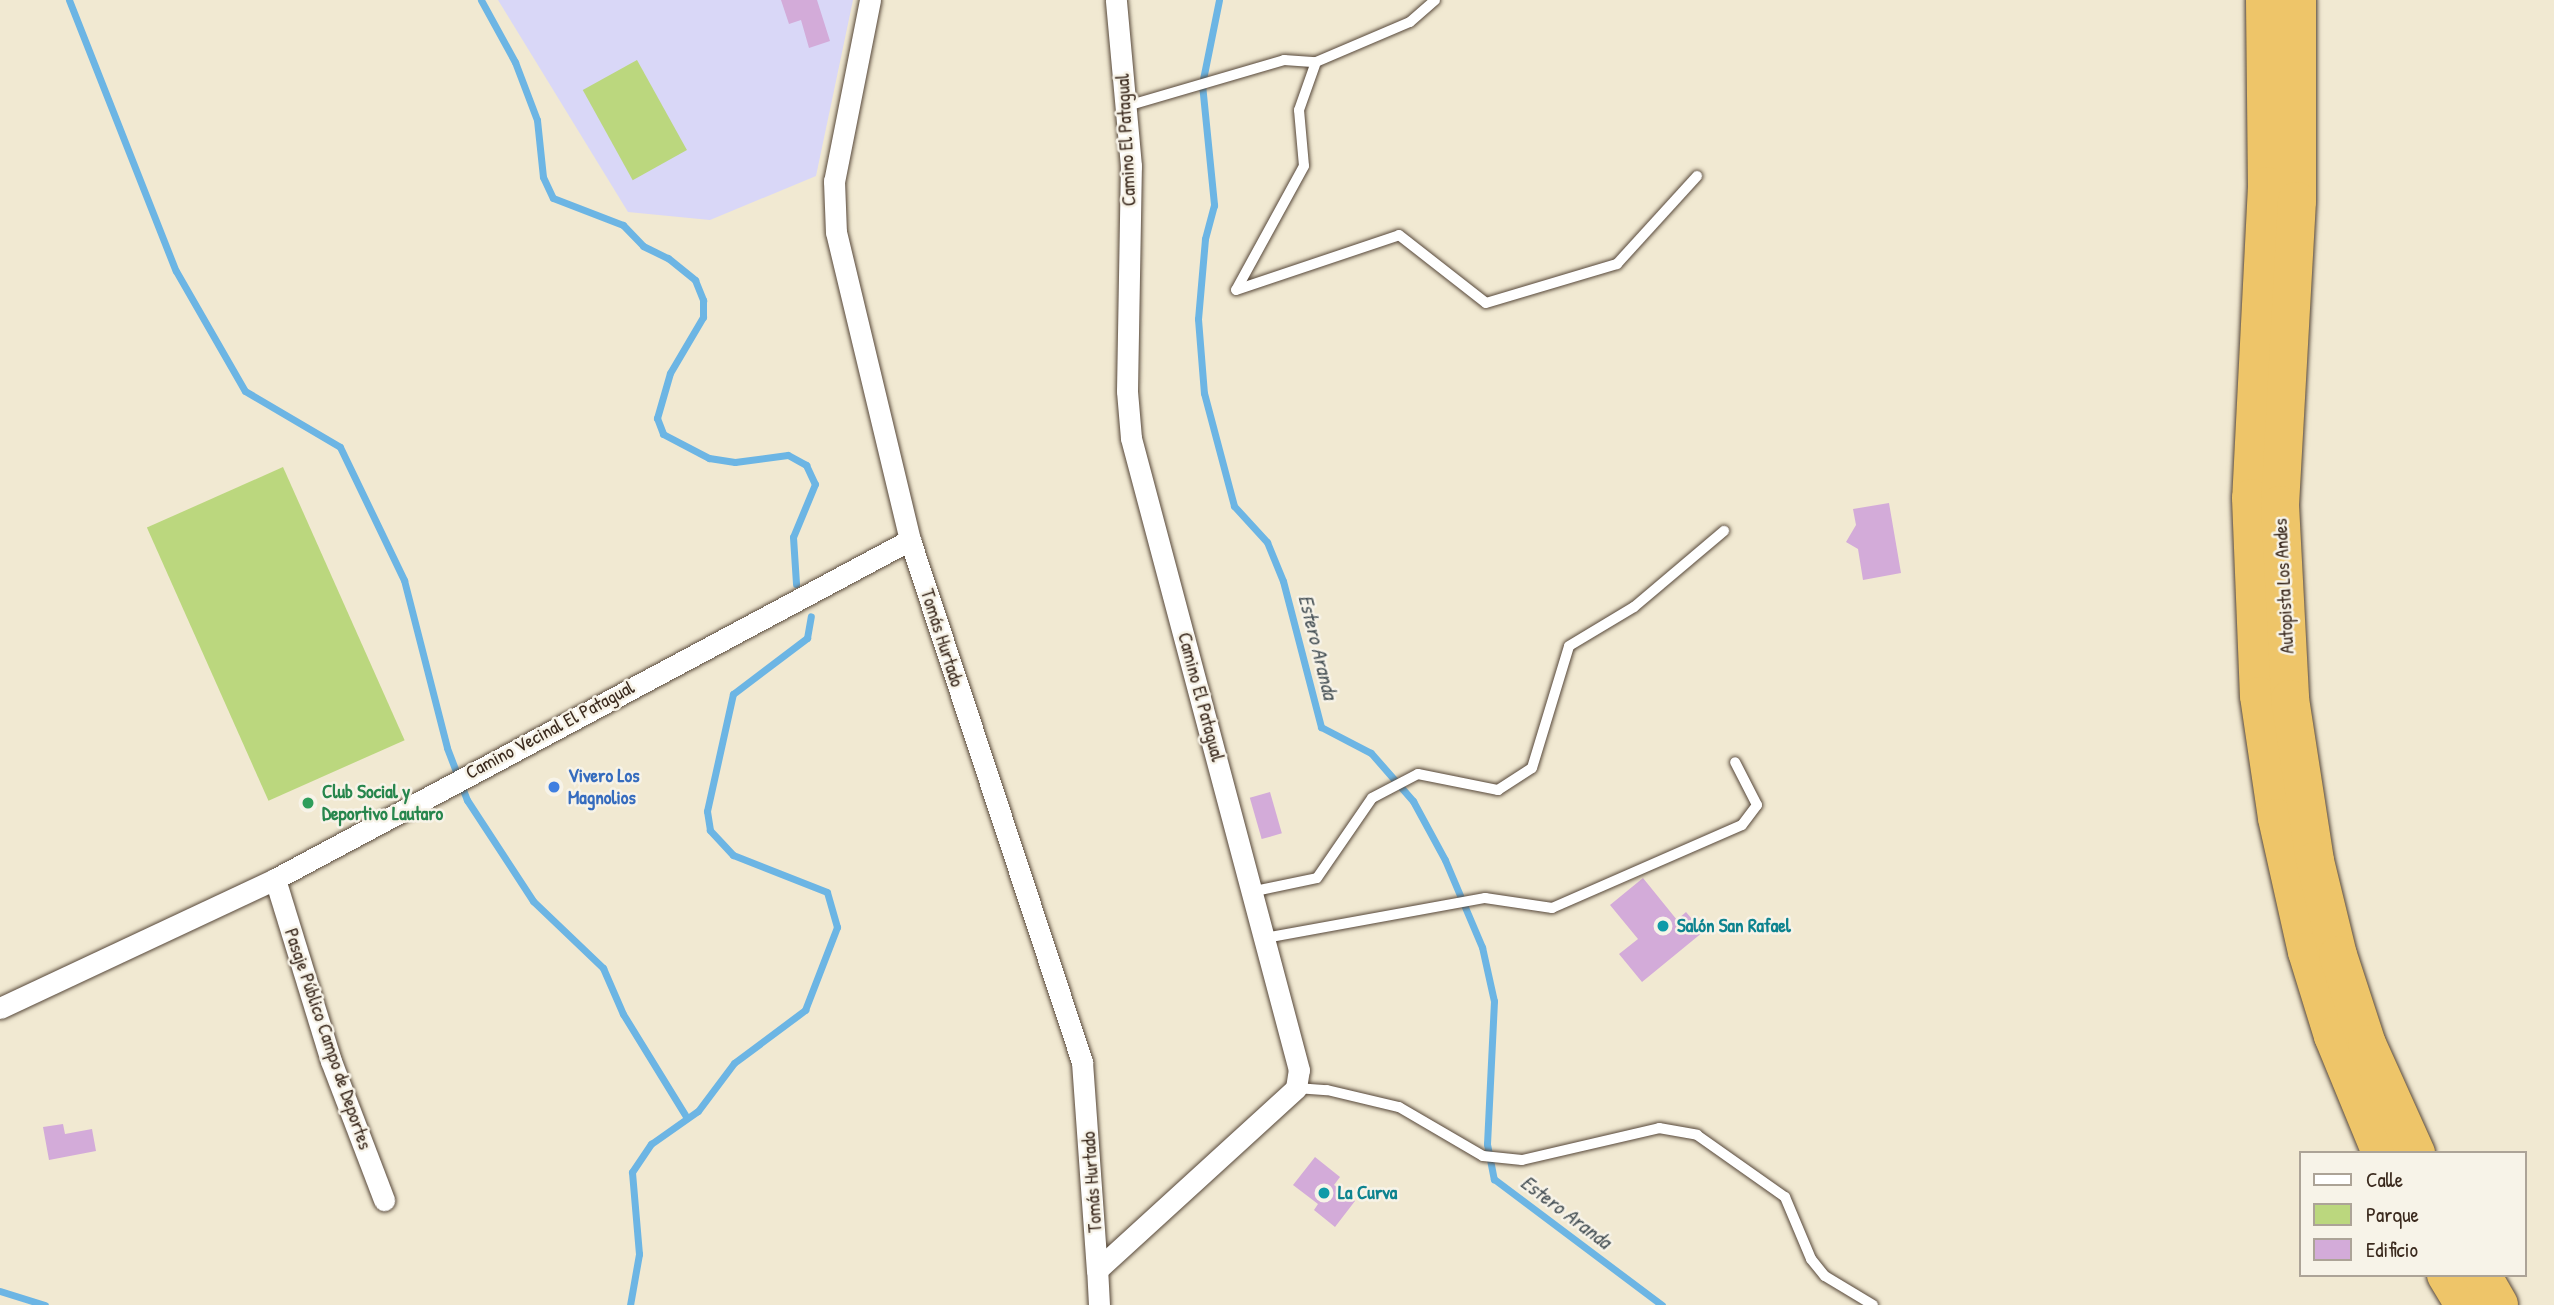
<!DOCTYPE html>
<meta charset="utf-8">
<style>
body{margin:0}
#map{position:relative;width:2554px;height:1305px;overflow:hidden;background:#f1e9d2;font-family:"Patrick Hand",sans-serif}
div>[style]{position:absolute}
[style*='--x']{left:calc(var(--x)*1px);top:calc(var(--y)*1px);width:calc(var(--w)*1px);rotate:calc(var(--a)*1deg)}
.built>*{inset:0;background:#d9d7f7}
.green>*{inset:0;background:#bbd77e;transform-origin:0 0}
.stream>*{height:7px;margin:-3.5px;padding:0 3.5px;transform-origin:3.5px;border-radius:3.5px;background:#6cb5e4}
.building>*{inset:0;background:#d3abd9;transform-origin:0 0}
.roads{filter:drop-shadow(0 0 2px #564739) drop-shadow(0 0 2px #564739)}
.service>*{height:10px;margin:-5px;padding:0 5px;transform-origin:5px;border-radius:5px;background:#fff}
.minor>*{height:21px;margin:-10.5px;padding:0 10.5px;transform-origin:10.5px;border-radius:10.5px;background:#fff}
.motorway>*{height:38px;margin:-19px;padding:0 19px;transform-origin:19px;border-radius:19px;background:#eec569}
.dots>*{width:19px;height:19px;translate:-50% -50%;box-sizing:border-box;border:4px solid #f7f3e8;border-radius:50%}
span{translate:-50% -50%;white-space:nowrap;text-align:center;line-height:1.15;-webkit-text-stroke:5px #f7f3e8;paint-order:stroke}
.street-label{font-size:19px;color:#3b2a1e}
.shop-label{font-size:19px;color:#366cbe;font-weight:700}
.left{translate:0 -50%;text-align:left}
.leisure-label{font-size:19px;color:#27864d;font-weight:700}
.culture-label{font-size:19px;color:#0d838f;font-weight:700}
.water-label{font-size:21px;color:#4a5459;font-style:italic}
.legend{position:absolute;left:2299px;top:1151px;width:228px;height:126px;box-sizing:border-box;background:#f7f3e8;border:2px solid #aca397;margin:0;padding:9px 12px;list-style:none;font-size:21px;color:#3b2a1e}
.legend li{display:flex;align-items:center;gap:14px;height:35px}
.legend b{width:35px;border:2px solid #aca397}
</style>
<div id="map">
<div class="built">
<i style="clip-path:polygon(498px 0,853px 0,816px 176px,710px 220px,628px 212px)"></i>
</div>
<div class="green">
<i style="left:637px;top:60px;width:103px;height:62px;rotate:61deg"></i>
<i style="left:283px;top:467px;width:299px;height:149px;rotate:66deg"></i>
</div>
<div class="stream">
<i style="--x:69;--y:0;--w:291;--a:68.5"></i>
<i style="--x:176;--y:271;--w:138;--a:60.1"></i>
<i style="--x:245;--y:391;--w:110;--a:30.5"></i>
<i style="--x:340;--y:447;--w:148;--a:64.3"></i>
<i style="--x:404;--y:580;--w:173;--a:75.6"></i>
<i style="--x:447;--y:748;--w:56;--a:69"></i>
<i style="--x:467;--y:800;--w:121;--a:56.8"></i>
<i style="--x:533;--y:901;--w:97;--a:43.7"></i>
<i style="--x:603;--y:968;--w:50;--a:66.5"></i>
<i style="--x:623;--y:1014;--w:122;--a:58.4"></i>
<i style="--x:481;--y:0;--w:71;--a:61.3"></i>
<i style="--x:515;--y:62;--w:62;--a:69.2"></i>
<i style="--x:537;--y:120;--w:57;--a:84"></i>
<i style="--x:543;--y:177;--w:23;--a:65"></i>
<i style="--x:553;--y:198;--w:75;--a:21.1"></i>
<i style="--x:623;--y:225;--w:29;--a:46"></i>
<i style="--x:643;--y:246;--w:28;--a:26"></i>
<i style="--x:668;--y:258;--w:35;--a:39"></i>
<i style="--x:695;--y:280;--w:22;--a:68"></i>
<i style="--x:703;--y:300;--w:17;--a:90"></i>
<i style="--x:703;--y:317;--w:65;--a:120.5"></i>
<i style="--x:670;--y:373;--w:47;--a:106.1"></i>
<i style="--x:657;--y:418;--w:17;--a:69"></i>
<i style="--x:663;--y:434;--w:52;--a:27.6"></i>
<i style="--x:709;--y:458;--w:26;--a:9"></i>
<i style="--x:735;--y:462;--w:53;--a:-7.5"></i>
<i style="--x:788;--y:455;--w:21;--a:29"></i>
<i style="--x:806;--y:465;--w:21;--a:65"></i>
<i style="--x:815;--y:484;--w:57;--a:112.5"></i>
<i style="--x:793;--y:537;--w:47;--a:86.3"></i>
<i style="--x:1219;--y:0;--w:86;--a:101.4"></i>
<i style="--x:1202;--y:84;--w:122;--a:84.3"></i>
<i style="--x:1214;--y:205;--w:35;--a:105"></i>
<i style="--x:1205;--y:239;--w:80;--a:95"></i>
<i style="--x:1198;--y:319;--w:74;--a:85.4"></i>
<i style="--x:1204;--y:393;--w:117;--a:75.1"></i>
<i style="--x:1234;--y:506;--w:49;--a:47.5"></i>
<i style="--x:1267;--y:542;--w:42;--a:67.7"></i>
<i style="--x:1283;--y:581;--w:151;--a:75.4"></i>
<i style="--x:1321;--y:727;--w:56;--a:27.5"></i>
<i style="--x:1371;--y:753;--w:64;--a:48.8"></i>
<i style="--x:1413;--y:801;--w:67;--a:61.5"></i>
<i style="--x:1445;--y:860;--w:95;--a:67"></i>
<i style="--x:1482;--y:947;--w:55;--a:77.5"></i>
<i style="--x:1494;--y:1001;--w:143;--a:92.8"></i>
<i style="--x:1487;--y:1144;--w:36;--a:79"></i>
<i style="--x:1494;--y:1179;--w:210;--a:36.9"></i>
<i style="--x:0;--y:1291;--w:47;--a:17.3"></i>
<i style="--x:630;--y:1305;--w:52;--a:-80"></i>
<i style="--x:639;--y:1254;--w:82;--a:-94.9"></i>
<i style="--x:632;--y:1172;--w:34;--a:-56"></i>
<i style="--x:651;--y:1144;--w:57;--a:-35.1"></i>
<i style="--x:698;--y:1111;--w:60;--a:-53.1"></i>
<i style="--x:734;--y:1063;--w:89;--a:-36.7"></i>
<i style="--x:805;--y:1010;--w:89;--a:-68.9"></i>
<i style="--x:837;--y:927;--w:36;--a:-106"></i>
<i style="--x:827;--y:892;--w:101;--a:-158.5"></i>
<i style="--x:733;--y:855;--w:34;--a:-133"></i>
<i style="--x:710;--y:830;--w:19;--a:-99"></i>
<i style="--x:707;--y:811;--w:120;--a:-77.5"></i>
<i style="--x:733;--y:694;--w:93;--a:-37.1"></i>
<i style="--x:807;--y:638;--w:22;--a:-80"></i>
</div>
<div class="building">
<i style="clip-path:polygon(781px 0,817px 0,830px 41px,809px 48px,801px 20px,789px 24px)"></i>
<i style="clip-path:polygon(1889px 503px,1901px 573px,1863px 580px,1858px 549px,1846px 542px,1856px 525px,1853px 509px)"></i>
<i style="left:1270px;top:792px;width:43px;height:21px;rotate:74deg"></i>
<i style="clip-path:polygon(1643px 878px,1677px 920px,1686px 912px,1703px 932px,1642px 982px,1619px 954px,1638px 939px,1610px 905px)"></i>
<i style="clip-path:polygon(63px 1124px,65px 1134px,92px 1129px,96px 1151px,49px 1160px,43px 1127px)"></i>
<i style="clip-path:polygon(1315px 1157px,1340px 1177px,1334px 1185px,1355px 1201px,1335px 1227px,1314px 1210px,1318px 1204px,1293px 1185px)"></i>
</div>
<div class="roads">
<div class="service">
<i style="--x:1316;--y:62;--w:51;--a:109.5"></i>
<i style="--x:1299;--y:110;--w:56;--a:84.9"></i>
<i style="--x:1304;--y:166;--w:141;--a:118.7"></i>
<i style="--x:1236;--y:290;--w:172;--a:-18.6"></i>
<i style="--x:1399;--y:235;--w:110;--a:38"></i>
<i style="--x:1486;--y:303;--w:137;--a:-16.6"></i>
<i style="--x:1617;--y:264;--w:119;--a:-47.7"></i>
<i style="--x:1127;--y:106;--w:164;--a:-16.3"></i>
<i style="--x:1284;--y:60;--w:32;--a:4"></i>
<i style="--x:1316;--y:62;--w:102;--a:-23.1"></i>
<i style="--x:1410;--y:22;--w:33;--a:-41"></i>
<i style="--x:1255;--y:891;--w:63;--a:-11.8"></i>
<i style="--x:1317;--y:878;--w:97;--a:-55.5"></i>
<i style="--x:1372;--y:798;--w:52;--a:-27.6"></i>
<i style="--x:1418;--y:774;--w:82;--a:11.3"></i>
<i style="--x:1498;--y:790;--w:40;--a:-32.9"></i>
<i style="--x:1532;--y:768;--w:127;--a:-73.1"></i>
<i style="--x:1569;--y:646;--w:76;--a:-31"></i>
<i style="--x:1634;--y:607;--w:118;--a:-40.2"></i>
<i style="--x:1265;--y:938;--w:224;--a:-10.3"></i>
<i style="--x:1485;--y:898;--w:68;--a:8.5"></i>
<i style="--x:1552;--y:908;--w:207;--a:-23.6"></i>
<i style="--x:1742;--y:825;--w:25;--a:-53"></i>
<i style="--x:1757;--y:805;--w:48;--a:-117.1"></i>
<i style="--x:1296;--y:1088;--w:31;--a:4"></i>
<i style="--x:1327;--y:1090;--w:74;--a:13.3"></i>
<i style="--x:1399;--y:1107;--w:97;--a:30.3"></i>
<i style="--x:1483;--y:1156;--w:39;--a:6"></i>
<i style="--x:1522;--y:1160;--w:141;--a:-13.1"></i>
<i style="--x:1659;--y:1128;--w:39;--a:10"></i>
<i style="--x:1697;--y:1135;--w:108;--a:35.2"></i>
<i style="--x:1785;--y:1197;--w:67;--a:67.2"></i>
<i style="--x:1811;--y:1259;--w:22;--a:51"></i>
<i style="--x:1825;--y:1276;--w:56;--a:31.1"></i>
</div>
<div class="minor">
<i style="--x:870;--y:0;--w:185;--a:101.2"></i>
<i style="--x:834;--y:181;--w:51;--a:87.8"></i>
<i style="--x:836;--y:232;--w:317;--a:76.5"></i>
<i style="--x:910;--y:540;--w:550;--a:71.76"></i>
<i style="--x:1082;--y:1062;--w:209;--a:85.9"></i>
<i style="--x:275;--y:879;--w:190;--a:72.9"></i>
<i style="--x:331;--y:1061;--w:149;--a:69.1"></i>
<i style="--x:0;--y:1008;--w:304;--a:-25.1"></i>
<i style="--x:275;--y:879;--w:720;--a:-28.1"></i>
<i style="--x:1099;--y:1305;--w:35;--a:-93"></i>
<i style="--x:1097;--y:1270;--w:270;--a:-42.4"></i>
<i style="--x:1296;--y:1088;--w:18;--a:-81"></i>
<i style="--x:1299;--y:1070;--w:654;--a:-104.89"></i>
<i style="--x:1131;--y:438;--w:47;--a:-94.9"></i>
<i style="--x:1127;--y:391;--w:225;--a:-89"></i>
<i style="--x:1131;--y:166;--w:167;--a:-95.2"></i>
</div>
<div class="motorway">
<i style="--x:2265;--y:0;--w:186;--a:89.4"></i>
<i style="--x:2267;--y:186;--w:312;--a:92.9"></i>
<i style="--x:2251;--y:498;--w:198;--a:87.7"></i>
<i style="--x:2259;--y:696;--w:123;--a:81.6"></i>
<i style="--x:2277;--y:818;--w:137;--a:77.4"></i>
<i style="--x:2307;--y:952;--w:88;--a:72.8"></i>
<i style="--x:2333;--y:1036;--w:126;--a:67.7"></i>
<i style="--x:2297;--y:0;--w:201;--a:90"></i>
<i style="--x:2297;--y:201;--w:304;--a:93.2"></i>
<i style="--x:2280;--y:505;--w:194;--a:87"></i>
<i style="--x:2290;--y:699;--w:164;--a:81.2"></i>
<i style="--x:2315;--y:861;--w:97;--a:76.3"></i>
<i style="--x:2338;--y:955;--w:94;--a:72"></i>
<i style="--x:2367;--y:1044;--w:120;--a:65.8"></i>
<i style="--x:2446;--y:1275;--w:35;--a:59"></i>
<i style="--x:2482;--y:1275;--w:34;--a:60"></i>
</div>
</div>
<div class="dots">
<i style="left:554px;top:787px;background:#3f7fe0"></i>
<i style="left:308px;top:803px;background:#2e9e5b"></i>
<i style="left:1663px;top:926px;background:#0f9aa8"></i>
<i style="left:1324px;top:1193px;background:#0f9aa8"></i>
</div>
<div class="street-label">
<span style="left:1126px;top:140px;rotate:-93deg">Camino El Patagual</span>
<span style="left:2284px;top:586px;rotate:-93deg">Autopista Los Andes</span>
<span style="left:942px;top:638px;rotate:72deg">Tomás Hurtado</span>
<span style="left:1201px;top:697px;rotate:75deg">Camino El Patagual</span>
<span style="left:550px;top:730px;rotate:-28deg">Camino Vecinal El Patagual</span>
<span style="left:328px;top:1039px;rotate:71deg">Pasaje Público Campo de Deportes</span>
<span style="left:1092px;top:1182px;rotate:-94deg">Tomás Hurtado</span>
</div>
<div class="shop-label">
<span class="left" style="left:568px;top:787px">Vivero Los<br>Magnolios</span>
</div>
<div class="leisure-label">
<span class="left" style="left:322px;top:803px">Club Social y<br>Deportivo Lautaro</span>
</div>
<div class="culture-label">
<span class="left" style="left:1677px;top:926px">Salón San Rafael</span>
<span class="left" style="left:1338px;top:1193px">La Curva</span>
</div>
<div class="water-label">
<span style="left:1318px;top:647px;rotate:76deg">Estero Aranda</span>
<span style="left:1566px;top:1212px;rotate:37deg">Estero Aranda</span>
</div>
<ul class="legend">
<li><b style="height:9px;background:#fff"></b>Calle</li>
<li><b style="height:19px;background:#bbd77e"></b>Parque</li>
<li><b style="height:19px;background:#d3abd9"></b>Edificio</li>
</ul>
</div>
